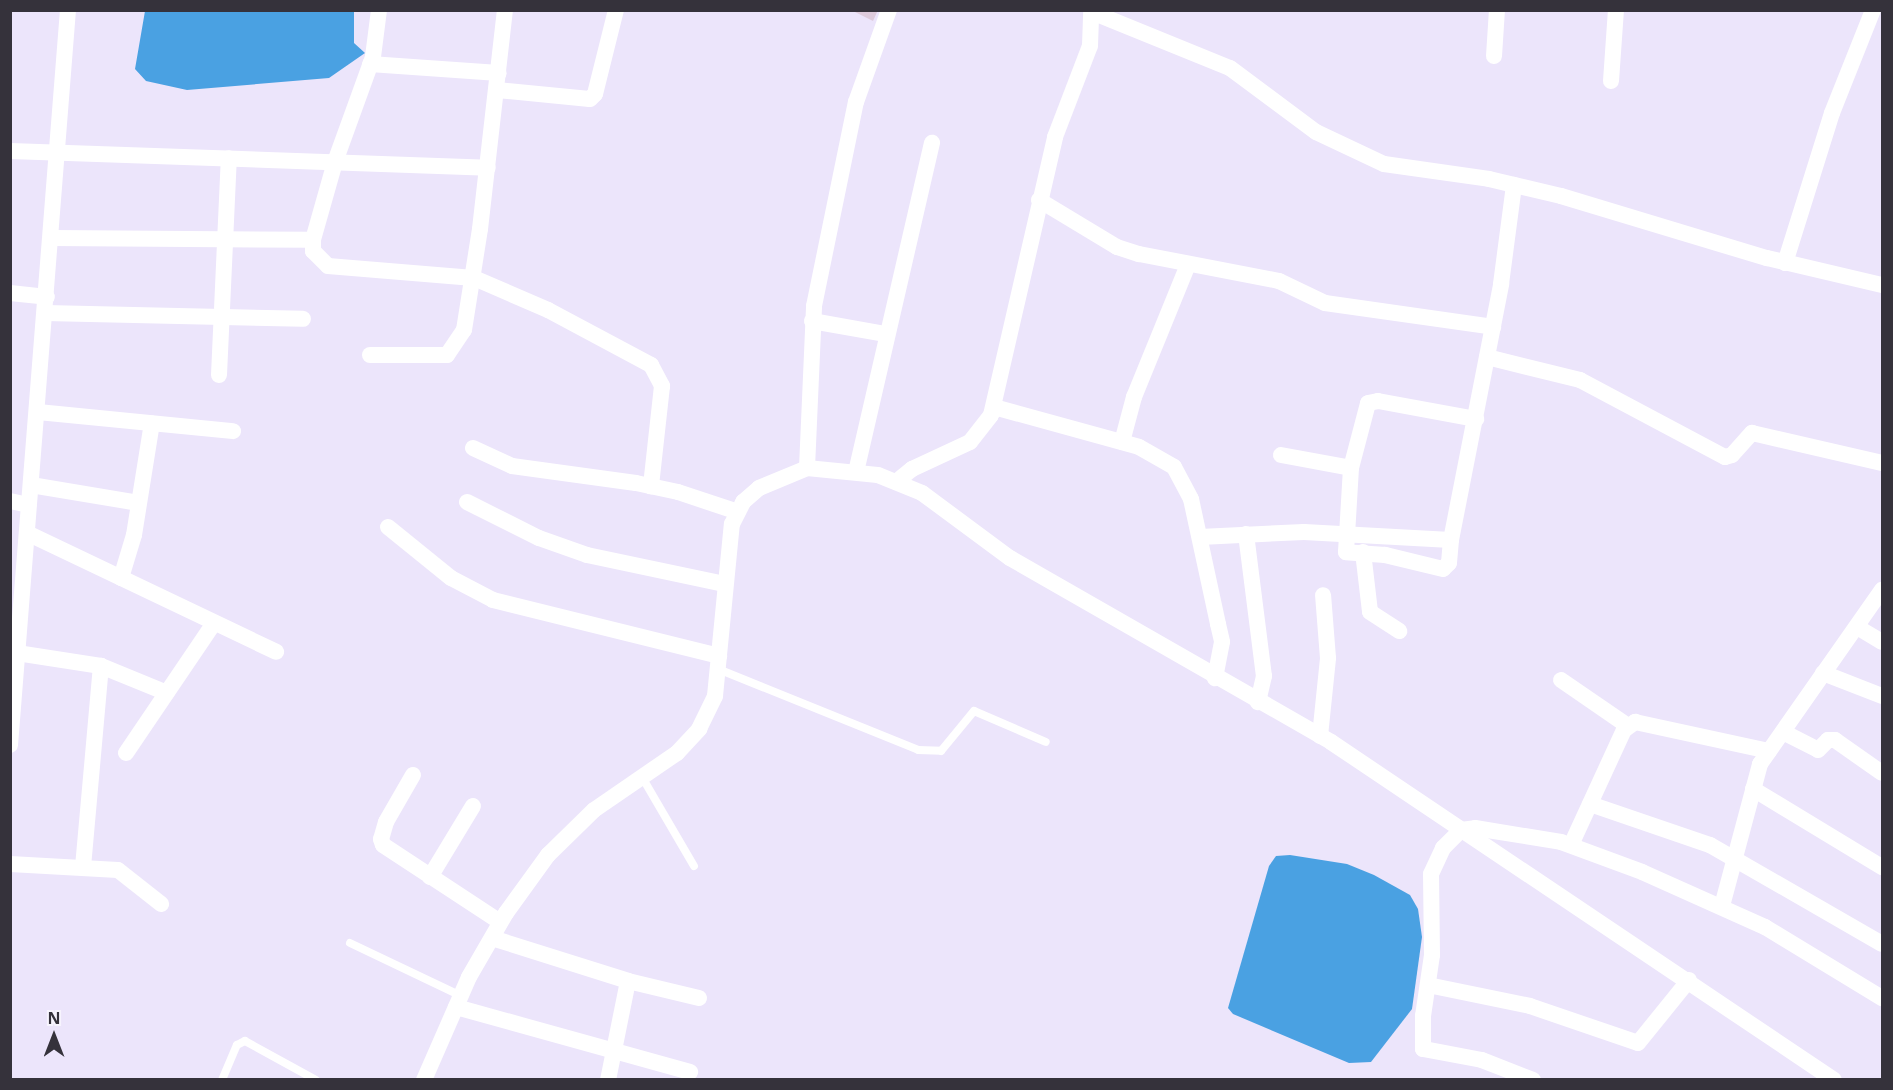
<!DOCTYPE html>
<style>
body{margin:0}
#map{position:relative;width:1893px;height:1090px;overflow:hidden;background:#ece5fb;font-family:"Noto Sans",sans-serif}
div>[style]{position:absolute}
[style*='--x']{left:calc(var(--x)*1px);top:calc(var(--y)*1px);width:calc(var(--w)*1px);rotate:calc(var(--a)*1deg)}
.water>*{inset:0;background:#4aa1e2}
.building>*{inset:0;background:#decbdc}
.service>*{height:8px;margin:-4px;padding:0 4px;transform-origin:4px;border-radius:4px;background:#fff}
.minor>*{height:16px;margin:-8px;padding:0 8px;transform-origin:8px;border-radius:8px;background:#fff}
span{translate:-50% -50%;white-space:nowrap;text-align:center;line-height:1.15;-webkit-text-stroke:4.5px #f7f4fe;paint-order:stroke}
.frame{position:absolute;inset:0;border:12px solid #35323b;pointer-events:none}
.north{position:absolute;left:24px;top:1006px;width:60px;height:60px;-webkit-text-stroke:4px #f7f4fe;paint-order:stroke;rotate:0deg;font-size:16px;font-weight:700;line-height:24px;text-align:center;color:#35323b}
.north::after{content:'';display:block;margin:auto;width:21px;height:27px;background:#35323b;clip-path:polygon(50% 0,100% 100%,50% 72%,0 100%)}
</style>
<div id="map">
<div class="water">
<i style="clip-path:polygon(145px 11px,354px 11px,354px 43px,365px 53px,329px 78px,187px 90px,146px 81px,135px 69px)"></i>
<i style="clip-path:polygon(1290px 855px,1347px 864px,1374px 875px,1410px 895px,1418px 909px,1422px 937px,1412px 1009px,1371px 1062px,1349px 1063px,1233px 1014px,1228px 1008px,1269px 866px,1276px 856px)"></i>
</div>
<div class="building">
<i style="clip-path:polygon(851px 10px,878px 10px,873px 21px)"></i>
</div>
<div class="service">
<i style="--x:718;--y:669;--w:216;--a:22"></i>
<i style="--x:918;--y:750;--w:23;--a:2"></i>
<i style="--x:941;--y:751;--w:52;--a:-50.5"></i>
<i style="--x:974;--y:711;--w:78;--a:23.3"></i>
<i style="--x:642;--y:777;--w:103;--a:59.7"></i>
<i style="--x:350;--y:943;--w:123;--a:25.5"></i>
<i style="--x:222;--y:1080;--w:38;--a:-67"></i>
<i style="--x:237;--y:1045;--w:9;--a:-27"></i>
<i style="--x:245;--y:1041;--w:81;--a:28.8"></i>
</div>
<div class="minor">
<i style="--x:379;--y:10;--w:47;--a:97.3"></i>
<i style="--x:373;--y:57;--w:112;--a:109.9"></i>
<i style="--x:335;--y:162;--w:81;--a:105.8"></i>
<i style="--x:313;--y:240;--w:11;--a:90"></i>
<i style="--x:313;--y:251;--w:21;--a:45"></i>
<i style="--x:328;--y:266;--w:146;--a:4.7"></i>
<i style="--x:474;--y:278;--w:81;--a:23.4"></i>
<i style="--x:548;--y:310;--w:117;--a:28.1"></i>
<i style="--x:651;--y:365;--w:24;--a:62"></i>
<i style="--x:662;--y:386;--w:101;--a:96.3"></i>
<i style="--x:1092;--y:12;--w:149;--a:22.1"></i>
<i style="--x:1230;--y:68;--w:107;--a:36.7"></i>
<i style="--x:1316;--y:132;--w:75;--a:25.2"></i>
<i style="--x:1384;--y:164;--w:106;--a:8.1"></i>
<i style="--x:1489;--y:179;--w:74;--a:13.3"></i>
<i style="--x:1561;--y:196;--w:215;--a:16.8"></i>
<i style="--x:1767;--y:258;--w:118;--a:13.2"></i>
<i style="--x:1494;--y:56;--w:46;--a:-86.3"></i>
<i style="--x:370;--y:64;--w:129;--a:4"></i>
<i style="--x:1611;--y:81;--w:71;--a:-86"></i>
<i style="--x:497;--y:90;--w:93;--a:5.5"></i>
<i style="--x:590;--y:99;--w:7;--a:-45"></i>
<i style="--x:595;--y:94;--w:87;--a:-76"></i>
<i style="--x:10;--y:151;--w:478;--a:2"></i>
<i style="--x:1039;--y:200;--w:91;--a:31.1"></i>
<i style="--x:1117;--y:247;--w:23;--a:18"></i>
<i style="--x:1139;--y:254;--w:143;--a:10.9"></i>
<i style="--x:1279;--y:281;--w:51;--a:25.6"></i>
<i style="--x:1325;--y:303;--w:170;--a:8.1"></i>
<i style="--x:51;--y:238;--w:262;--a:0.4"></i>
<i style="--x:1785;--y:263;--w:157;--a:-72.6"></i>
<i style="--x:1832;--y:113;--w:111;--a:-68.3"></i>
<i style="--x:10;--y:293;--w:37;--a:6"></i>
<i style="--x:45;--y:313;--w:258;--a:1.3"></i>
<i style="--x:812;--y:321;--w:75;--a:10"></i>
<i style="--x:370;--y:355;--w:77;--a:0"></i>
<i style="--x:447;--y:355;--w:30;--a:-56"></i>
<i style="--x:464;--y:330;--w:102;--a:-81"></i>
<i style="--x:480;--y:229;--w:220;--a:-83.5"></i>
<i style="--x:1487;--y:357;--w:96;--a:13.9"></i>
<i style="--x:1580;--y:380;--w:164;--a:28"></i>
<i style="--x:1725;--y:457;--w:7;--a:-16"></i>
<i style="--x:1732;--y:455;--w:30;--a:-48"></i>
<i style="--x:1752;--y:433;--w:133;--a:13"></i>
<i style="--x:219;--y:375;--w:217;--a:-87.4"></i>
<i style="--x:994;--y:407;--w:150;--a:15.4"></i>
<i style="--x:1139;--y:447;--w:40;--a:29.7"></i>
<i style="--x:1174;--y:467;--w:36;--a:62"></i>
<i style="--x:1191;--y:499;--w:128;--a:77.8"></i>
<i style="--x:1218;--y:624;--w:18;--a:77"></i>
<i style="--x:1222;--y:642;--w:37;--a:101"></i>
<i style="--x:38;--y:412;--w:196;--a:5.6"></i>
<i style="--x:1122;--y:442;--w:47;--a:-75.1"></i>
<i style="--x:1134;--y:397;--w:143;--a:-67.8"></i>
<i style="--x:473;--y:448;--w:43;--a:24.8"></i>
<i style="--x:512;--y:466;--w:125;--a:7.8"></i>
<i style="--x:636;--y:483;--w:43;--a:12.1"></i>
<i style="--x:678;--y:492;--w:63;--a:18.4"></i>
<i style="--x:1281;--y:455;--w:71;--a:10.5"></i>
<i style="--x:807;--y:468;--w:162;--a:-87.5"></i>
<i style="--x:814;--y:306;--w:208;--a:-78.4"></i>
<i style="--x:856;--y:102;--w:98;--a:-70.3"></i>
<i style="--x:856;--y:472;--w:338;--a:-77"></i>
<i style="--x:896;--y:482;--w:21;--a:-39"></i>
<i style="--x:912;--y:469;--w:64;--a:-25"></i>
<i style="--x:970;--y:442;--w:34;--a:-52"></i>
<i style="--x:991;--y:415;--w:285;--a:-77"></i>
<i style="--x:1055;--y:137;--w:97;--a:-69"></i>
<i style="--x:1090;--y:46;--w:36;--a:-88"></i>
<i style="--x:31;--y:485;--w:109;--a:9.5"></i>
<i style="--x:10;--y:501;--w:19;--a:12"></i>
<i style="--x:467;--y:502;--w:80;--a:26.6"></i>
<i style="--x:539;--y:538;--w:51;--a:19.5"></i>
<i style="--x:587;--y:555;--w:141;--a:11.9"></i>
<i style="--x:388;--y:527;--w:81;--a:39"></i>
<i style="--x:451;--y:578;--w:47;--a:27.6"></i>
<i style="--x:493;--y:600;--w:233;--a:13.9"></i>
<i style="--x:27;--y:533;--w:276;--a:25.5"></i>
<i style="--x:1246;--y:534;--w:143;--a:82.8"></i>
<i style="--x:1264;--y:676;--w:27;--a:103"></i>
<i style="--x:1200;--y:537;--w:104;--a:-2.8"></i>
<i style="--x:1304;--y:532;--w:147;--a:3.1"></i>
<i style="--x:1451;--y:540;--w:261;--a:-78.9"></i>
<i style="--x:1501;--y:284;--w:100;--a:-82.5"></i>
<i style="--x:1451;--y:540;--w:23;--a:95"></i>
<i style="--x:1449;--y:563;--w:8;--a:135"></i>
<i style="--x:1443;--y:569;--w:60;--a:-166.4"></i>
<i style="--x:1385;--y:555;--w:39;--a:-176"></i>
<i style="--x:1346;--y:552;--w:84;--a:-86.6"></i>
<i style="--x:1351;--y:468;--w:67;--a:-75.3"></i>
<i style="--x:1368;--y:403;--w:10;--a:-11"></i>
<i style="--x:1378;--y:401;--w:100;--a:10.4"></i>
<i style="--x:1363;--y:552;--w:60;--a:83.3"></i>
<i style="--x:1370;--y:612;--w:35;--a:33"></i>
<i style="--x:121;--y:578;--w:45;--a:-73.2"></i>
<i style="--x:134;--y:535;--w:113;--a:-80.9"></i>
<i style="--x:1857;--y:627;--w:29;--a:31"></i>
<i style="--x:17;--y:653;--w:85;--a:8.8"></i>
<i style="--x:101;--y:666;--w:71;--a:22.2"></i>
<i style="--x:1823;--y:673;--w:63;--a:21.3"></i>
<i style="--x:1561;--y:680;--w:81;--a:34.5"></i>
<i style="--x:1783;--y:732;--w:39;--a:27"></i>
<i style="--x:1818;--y:750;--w:14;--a:-45"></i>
<i style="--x:1828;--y:740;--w:7;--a:0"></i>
<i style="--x:1835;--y:740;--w:57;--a:35.1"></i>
<i style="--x:1320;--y:736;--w:78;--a:-84.1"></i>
<i style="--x:1328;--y:658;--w:63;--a:-94.5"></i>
<i style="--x:10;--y:745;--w:737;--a:-85.49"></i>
<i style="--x:126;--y:753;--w:157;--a:-55.9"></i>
<i style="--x:413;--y:775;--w:54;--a:119.9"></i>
<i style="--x:386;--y:822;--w:18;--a:106"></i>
<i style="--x:381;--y:839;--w:6;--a:72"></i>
<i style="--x:383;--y:845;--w:140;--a:33.3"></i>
<i style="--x:1753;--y:789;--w:151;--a:31.2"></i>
<i style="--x:1590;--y:804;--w:127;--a:18.9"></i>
<i style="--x:1710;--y:845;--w:198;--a:29.9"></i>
<i style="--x:1571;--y:845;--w:127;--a:-65.3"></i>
<i style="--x:1624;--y:730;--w:14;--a:-36"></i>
<i style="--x:1635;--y:722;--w:137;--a:12.2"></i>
<i style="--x:10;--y:864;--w:108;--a:3.2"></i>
<i style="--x:118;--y:870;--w:55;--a:38.3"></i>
<i style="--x:83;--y:867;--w:202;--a:-84.9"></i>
<i style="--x:430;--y:877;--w:83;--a:-58.8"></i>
<i style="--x:1722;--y:906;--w:147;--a:-75"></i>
<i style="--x:1760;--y:764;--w:213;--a:-55"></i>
<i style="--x:492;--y:938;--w:143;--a:17.5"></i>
<i style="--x:628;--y:981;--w:101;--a:101.4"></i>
<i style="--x:628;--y:981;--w:73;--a:13.5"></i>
<i style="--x:1428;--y:985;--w:104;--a:11.6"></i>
<i style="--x:1530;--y:1006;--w:114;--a:18.9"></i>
<i style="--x:1638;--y:1043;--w:81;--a:-51"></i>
<i style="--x:456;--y:1007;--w:243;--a:15.5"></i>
<i style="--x:424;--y:1080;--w:112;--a:-66.4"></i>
<i style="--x:469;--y:977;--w:74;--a:-60"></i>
<i style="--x:506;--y:913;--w:72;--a:-54.1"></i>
<i style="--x:548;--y:855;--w:64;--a:-44.4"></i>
<i style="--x:594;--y:810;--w:101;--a:-34.5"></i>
<i style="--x:677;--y:753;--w:33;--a:-47"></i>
<i style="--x:699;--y:729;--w:37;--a:-64"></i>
<i style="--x:715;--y:696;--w:173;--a:-84.4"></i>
<i style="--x:732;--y:524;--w:25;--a:-63"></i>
<i style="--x:743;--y:502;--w:21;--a:-41"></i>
<i style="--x:759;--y:488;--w:52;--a:-22.6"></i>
<i style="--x:807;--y:468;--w:71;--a:5.6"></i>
<i style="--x:878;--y:475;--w:48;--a:22.2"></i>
<i style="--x:922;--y:493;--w:109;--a:36.5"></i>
<i style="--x:1010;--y:558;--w:370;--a:29.8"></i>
<i style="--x:1331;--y:742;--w:606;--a:33.9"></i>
<i style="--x:1533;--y:1080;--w:55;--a:-158.6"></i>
<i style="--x:1482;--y:1060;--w:60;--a:-169.4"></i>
<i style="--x:1423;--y:1049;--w:33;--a:-90"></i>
<i style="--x:1423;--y:1016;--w:62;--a:-81.6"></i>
<i style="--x:1432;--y:955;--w:81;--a:-90.7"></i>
<i style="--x:1431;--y:874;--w:29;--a:-65"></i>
<i style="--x:1443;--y:848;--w:25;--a:-45"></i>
<i style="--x:1461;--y:830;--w:14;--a:-8"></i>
<i style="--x:1475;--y:828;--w:87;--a:9.2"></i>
<i style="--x:1561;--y:842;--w:86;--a:20.3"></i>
<i style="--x:1642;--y:872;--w:135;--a:24.1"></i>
<i style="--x:1765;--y:927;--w:137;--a:31.3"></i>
</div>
<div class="frame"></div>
<div class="north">N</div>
</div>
